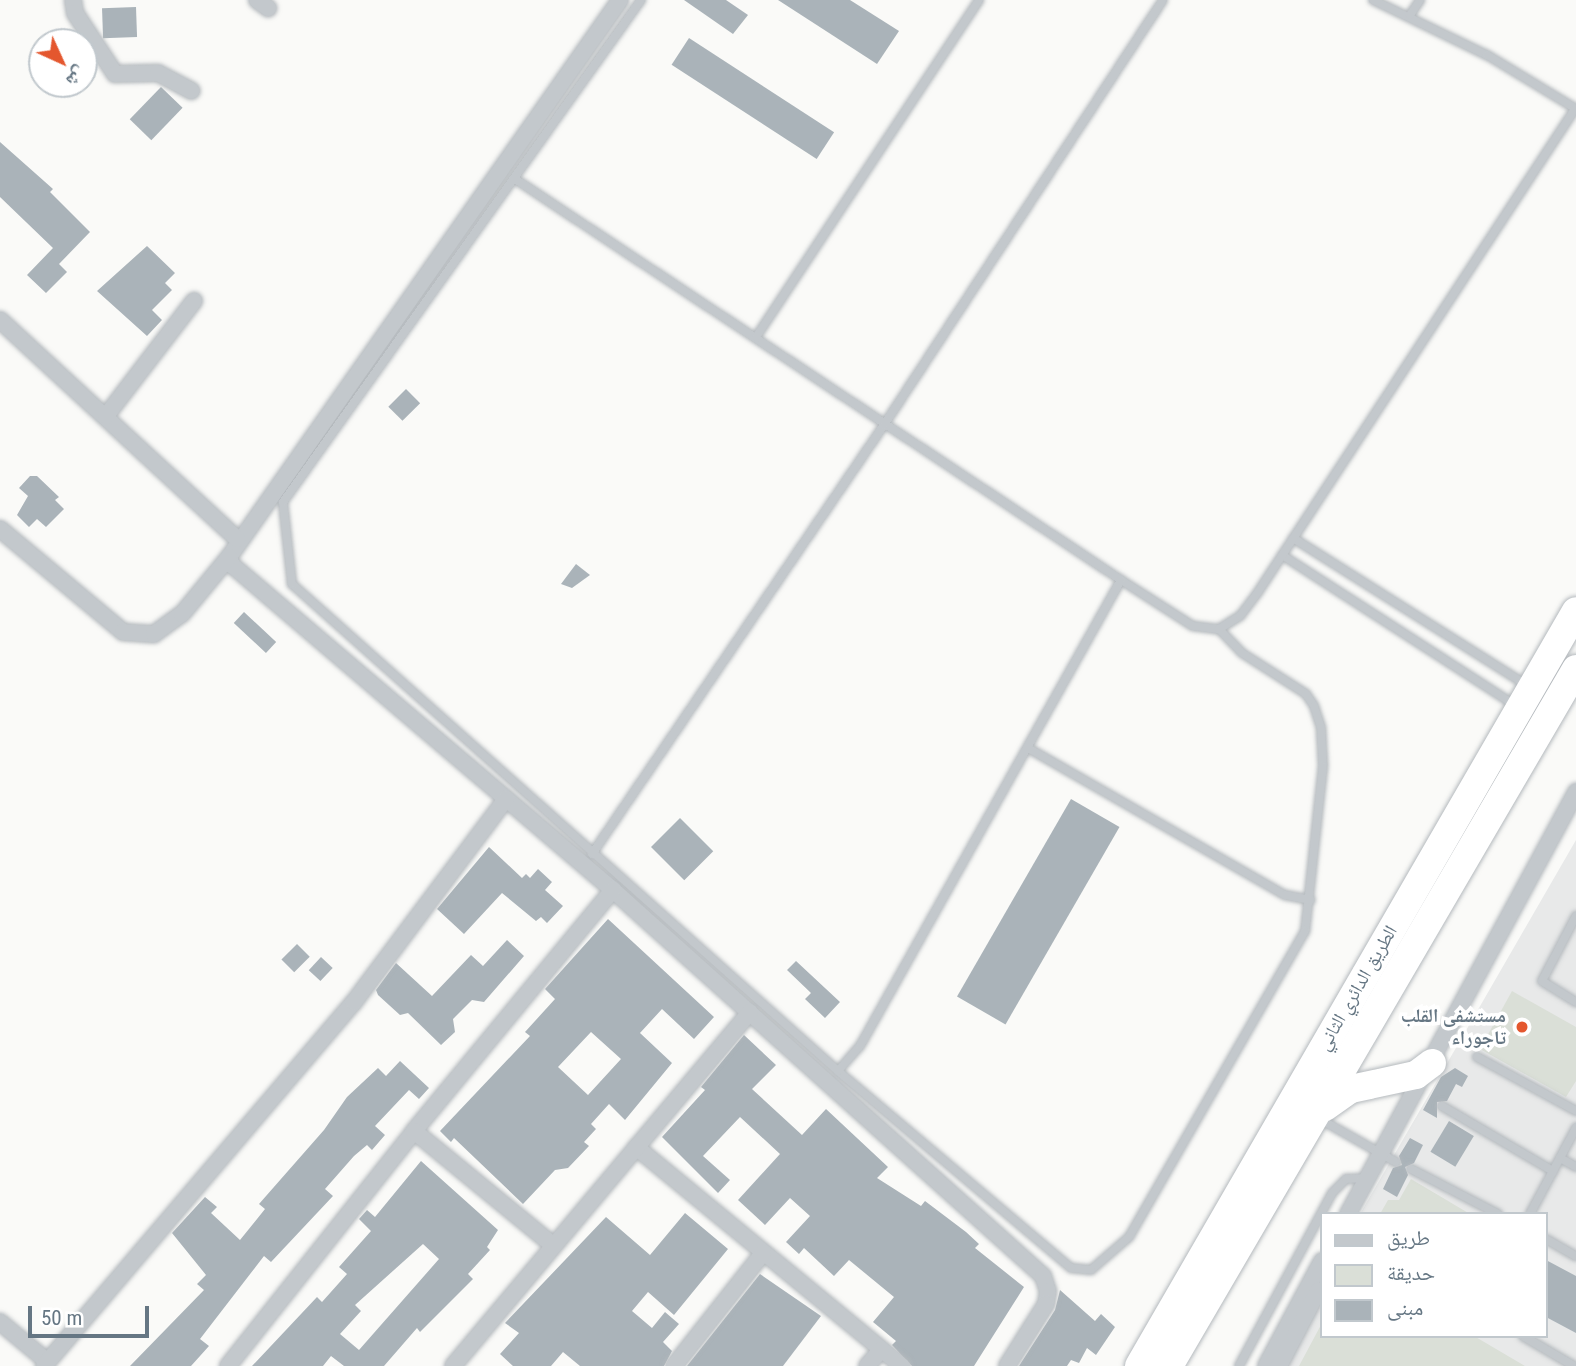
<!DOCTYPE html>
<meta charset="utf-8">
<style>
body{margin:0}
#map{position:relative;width:1576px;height:1366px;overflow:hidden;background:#fafaf8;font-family:"Roboto Condensed","Noto Naskh Arabic",sans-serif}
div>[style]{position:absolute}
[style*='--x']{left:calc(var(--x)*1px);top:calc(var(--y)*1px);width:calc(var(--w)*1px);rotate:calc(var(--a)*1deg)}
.built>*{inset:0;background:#e8e9e9}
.green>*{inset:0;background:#dadfd7}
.building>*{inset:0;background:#aab3b9;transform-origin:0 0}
.roads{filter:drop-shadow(0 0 2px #b4b9bd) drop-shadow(0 0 2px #b4b9bd)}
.lane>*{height:8px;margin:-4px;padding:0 4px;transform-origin:4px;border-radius:4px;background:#c3c8cc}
.street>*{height:16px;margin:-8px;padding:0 8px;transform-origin:8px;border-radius:8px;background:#c3c8cc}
.highway>*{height:28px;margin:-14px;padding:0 14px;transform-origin:14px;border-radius:14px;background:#fff}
.dots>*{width:19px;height:19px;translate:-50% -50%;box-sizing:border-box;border:4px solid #fff;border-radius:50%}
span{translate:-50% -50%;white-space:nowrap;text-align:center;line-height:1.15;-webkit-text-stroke:7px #fff;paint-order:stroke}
.street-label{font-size:19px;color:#657683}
.poi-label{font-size:19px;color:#657683;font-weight:700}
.right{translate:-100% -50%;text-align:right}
.legend{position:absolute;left:1320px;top:1212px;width:228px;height:126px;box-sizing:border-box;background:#fff;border:2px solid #c1c8cd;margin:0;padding:9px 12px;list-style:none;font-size:21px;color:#657683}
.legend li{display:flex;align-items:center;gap:14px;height:35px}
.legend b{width:35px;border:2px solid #c1c8cd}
.north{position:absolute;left:28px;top:28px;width:70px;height:70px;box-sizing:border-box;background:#fff;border:2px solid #c1c8cd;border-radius:50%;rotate:135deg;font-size:19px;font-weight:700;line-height:28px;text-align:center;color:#657683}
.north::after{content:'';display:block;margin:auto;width:24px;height:32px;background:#e4572e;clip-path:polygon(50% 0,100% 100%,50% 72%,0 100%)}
.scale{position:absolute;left:28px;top:1306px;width:121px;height:32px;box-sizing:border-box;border:4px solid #657683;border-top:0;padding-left:9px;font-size:21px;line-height:24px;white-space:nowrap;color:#657683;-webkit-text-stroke:5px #fff;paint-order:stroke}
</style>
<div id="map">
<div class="built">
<i style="clip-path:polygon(1576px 840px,1576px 1366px,1272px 1366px,1322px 1279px,1322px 1336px,1546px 1336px,1546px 1214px,1360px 1214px)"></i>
</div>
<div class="green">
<i style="clip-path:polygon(1512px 991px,1576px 1027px,1576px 1081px,1566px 1097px,1480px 1049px)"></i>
<i style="clip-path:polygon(1411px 1179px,1470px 1214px,1380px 1214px,1388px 1200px,1399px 1200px)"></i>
<i style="clip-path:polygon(1322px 1323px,1322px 1336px,1474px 1336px,1525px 1366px,1299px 1366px)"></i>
</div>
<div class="building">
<i style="clip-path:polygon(684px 0,726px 0,748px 15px,733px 34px)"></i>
<i style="clip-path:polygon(778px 0,850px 0,899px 31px,877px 64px)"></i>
<i style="left:136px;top:7px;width:30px;height:34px;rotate:88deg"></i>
<i style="left:689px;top:38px;width:173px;height:32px;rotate:33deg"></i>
<i style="left:161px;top:87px;width:30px;height:45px;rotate:44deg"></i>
<i style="clip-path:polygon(0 142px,53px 189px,50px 192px,90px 232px,59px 264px,67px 272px,46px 293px,27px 275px,53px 248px,0 197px)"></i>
<i style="clip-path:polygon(147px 246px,175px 273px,165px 283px,172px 290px,152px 310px,162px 320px,147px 336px,97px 291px)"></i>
<i style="left:406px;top:389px;width:20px;height:25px;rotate:45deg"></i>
<i style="clip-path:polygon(30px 476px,37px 476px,59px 497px,55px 500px,64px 509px,46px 527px,37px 519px,29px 527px,17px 515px,28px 496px,19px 488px)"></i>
<i style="clip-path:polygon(576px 564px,590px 575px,572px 588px,561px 584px)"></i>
<i style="left:244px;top:612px;width:44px;height:15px;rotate:43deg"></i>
<i style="left:1071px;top:799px;width:56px;height:228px;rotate:30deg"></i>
<i style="left:680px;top:818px;width:47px;height:41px;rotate:45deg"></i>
<i style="clip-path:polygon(489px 847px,522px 878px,526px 874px,530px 878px,538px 869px,552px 882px,545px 890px,563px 906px,547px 923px,541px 917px,536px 921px,502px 893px,464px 934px,437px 909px)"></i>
<i style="clip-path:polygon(evenodd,608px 919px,714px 1017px,694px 1039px,662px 1009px,640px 1033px,672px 1063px,625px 1120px,609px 1104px,591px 1124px,596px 1129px,584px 1142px,589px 1146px,568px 1168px,555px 1170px,523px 1204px,454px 1138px,451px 1142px,440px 1131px,530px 1036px,525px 1032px,555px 999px,545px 989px,608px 919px,591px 1032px,621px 1059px,588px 1095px,558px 1067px,591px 1032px)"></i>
<i style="clip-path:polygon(507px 940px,524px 956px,484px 1002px,472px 1000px,453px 1019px,455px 1032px,441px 1045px,408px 1013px,400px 1015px,378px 995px,376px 990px,396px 963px,432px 996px,471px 955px,483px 966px)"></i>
<i style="left:297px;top:944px;width:18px;height:22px;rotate:45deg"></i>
<i style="left:321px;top:957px;width:16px;height:18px;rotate:43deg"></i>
<i style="clip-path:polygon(796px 961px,840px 1002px,825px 1018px,805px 999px,811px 993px,787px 970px)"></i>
<i style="clip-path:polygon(744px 1035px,776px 1065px,752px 1089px,802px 1135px,826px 1109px,888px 1167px,877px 1178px,921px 1206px,925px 1201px,966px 1232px,979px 1244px,975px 1248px,1024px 1287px,974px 1366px,912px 1366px,892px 1345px,896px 1341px,873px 1322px,894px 1297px,849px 1260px,834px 1276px,804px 1248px,799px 1254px,786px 1242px,810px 1216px,790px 1198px,765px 1225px,738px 1200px,780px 1154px,740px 1117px,703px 1156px,730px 1180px,718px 1193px,662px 1137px,705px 1090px,701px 1087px)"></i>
<i style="clip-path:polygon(400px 1061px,429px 1088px,419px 1099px,409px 1090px,375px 1126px,385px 1135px,372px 1150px,367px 1145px,354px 1156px,325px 1189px,333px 1196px,271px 1262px,264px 1256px,200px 1339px,209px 1346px,191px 1366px,130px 1366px,204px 1290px,197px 1284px,206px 1275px,172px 1233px,205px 1197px,217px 1207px,211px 1213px,240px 1240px,265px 1209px,259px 1204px,324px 1130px,347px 1097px,378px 1068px,386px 1076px)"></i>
<i style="clip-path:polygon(1455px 1068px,1468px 1076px,1462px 1087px,1456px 1084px,1447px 1101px,1437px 1102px,1437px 1118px,1423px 1110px,1441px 1077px)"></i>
<i style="left:1449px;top:1121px;width:29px;height:36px;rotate:31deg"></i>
<i style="clip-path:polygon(1410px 1138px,1423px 1145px,1414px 1163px,1405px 1167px,1408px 1175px,1397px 1197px,1383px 1189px,1393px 1168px,1402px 1165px,1399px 1156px)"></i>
<i style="clip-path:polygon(evenodd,421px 1161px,498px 1230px,487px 1247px,490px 1250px,468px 1274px,473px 1279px,420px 1332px,417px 1328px,384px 1366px,344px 1366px,331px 1356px,323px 1366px,252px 1366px,317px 1297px,322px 1302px,347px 1274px,339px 1267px,371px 1231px,359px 1219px,367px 1210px,375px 1217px,421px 1161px,423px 1244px,439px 1259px,359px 1350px,340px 1334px,361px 1311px,355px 1305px,423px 1244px)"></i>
<i style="clip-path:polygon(685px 1213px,728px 1249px,674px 1315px,648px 1292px,632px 1311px,652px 1328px,665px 1312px,679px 1324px,663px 1342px,672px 1351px,664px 1366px,580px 1366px,563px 1352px,551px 1366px,513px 1366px,500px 1354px,519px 1333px,505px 1323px,606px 1217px,650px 1255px)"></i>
<i style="clip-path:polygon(1546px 1260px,1576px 1276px,1576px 1333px,1546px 1317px)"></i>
<i style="clip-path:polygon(760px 1274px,821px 1316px,783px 1366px,687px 1366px)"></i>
<i style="clip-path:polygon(1060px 1290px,1095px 1321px,1101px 1314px,1115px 1327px,1096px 1355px,1087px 1348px,1079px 1363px,1071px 1360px,1067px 1366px,1019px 1366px,1055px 1310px)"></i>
</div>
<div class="roads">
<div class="lane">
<i style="--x:1373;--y:0;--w:127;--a:25.8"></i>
<i style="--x:1487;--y:55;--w:104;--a:31.2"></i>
<i style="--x:1410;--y:15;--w:18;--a:-56"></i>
<i style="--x:515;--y:179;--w:727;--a:33.49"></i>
<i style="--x:1121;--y:580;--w:85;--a:32.6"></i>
<i style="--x:1193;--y:626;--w:26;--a:7"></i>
<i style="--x:1219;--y:629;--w:33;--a:46"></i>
<i style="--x:1242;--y:653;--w:76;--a:32.6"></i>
<i style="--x:1306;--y:694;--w:14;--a:56"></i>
<i style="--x:1314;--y:706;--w:23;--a:72"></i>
<i style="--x:1321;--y:728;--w:38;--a:87"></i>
<i style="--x:1323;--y:766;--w:166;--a:96.2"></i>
<i style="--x:1305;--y:931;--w:353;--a:119.9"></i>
<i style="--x:1129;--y:1237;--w:50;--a:139"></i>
<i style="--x:1091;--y:1270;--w:20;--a:-174"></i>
<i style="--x:1071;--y:1268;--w:305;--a:-139.8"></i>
<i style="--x:838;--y:1071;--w:732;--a:-138.27"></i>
<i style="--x:292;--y:584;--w:82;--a:-96.3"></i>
<i style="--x:283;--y:502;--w:617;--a:-54.51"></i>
<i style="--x:756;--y:337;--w:404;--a:-56.5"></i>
<i style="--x:1293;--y:538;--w:278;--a:32.2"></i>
<i style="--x:1282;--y:555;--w:277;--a:32.8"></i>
<i style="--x:1219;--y:629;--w:25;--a:-32"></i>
<i style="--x:1240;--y:616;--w:30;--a:-53"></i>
<i style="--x:1258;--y:592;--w:578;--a:-56.72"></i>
<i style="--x:1028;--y:748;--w:296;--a:29.8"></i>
<i style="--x:1285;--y:895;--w:26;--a:11"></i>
<i style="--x:592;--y:854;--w:519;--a:-55.76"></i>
<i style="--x:884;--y:425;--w:508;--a:-56.72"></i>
<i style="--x:1576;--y:916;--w:73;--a:117.6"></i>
<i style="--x:1542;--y:981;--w:40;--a:32"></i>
<i style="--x:1477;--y:1057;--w:113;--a:28.6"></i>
<i style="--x:838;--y:1071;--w:33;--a:-49"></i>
<i style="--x:860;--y:1046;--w:534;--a:-60.75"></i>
<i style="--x:1442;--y:1106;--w:129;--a:30.4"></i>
<i style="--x:1318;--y:1118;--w:90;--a:29.4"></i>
<i style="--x:1560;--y:1158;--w:18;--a:29"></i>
<i style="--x:1411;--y:1169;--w:98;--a:27.3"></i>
<i style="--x:1530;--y:1214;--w:98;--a:-61.9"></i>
<i style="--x:1546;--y:1239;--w:34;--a:30"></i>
<i style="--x:1523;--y:1336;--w:59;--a:30.5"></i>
<i style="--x:1239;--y:1366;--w:196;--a:-61.7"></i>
<i style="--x:1332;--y:1193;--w:20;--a:-45"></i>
<i style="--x:1346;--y:1179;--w:21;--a:-3"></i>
</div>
<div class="street">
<i style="--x:73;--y:0;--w:13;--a:81"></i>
<i style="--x:75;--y:13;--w:73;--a:56.7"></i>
<i style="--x:115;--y:74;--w:43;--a:-1.3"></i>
<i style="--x:158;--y:73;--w:38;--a:28"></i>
<i style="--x:257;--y:0;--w:14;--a:36"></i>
<i style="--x:620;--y:0;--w:681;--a:125.07"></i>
<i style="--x:229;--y:557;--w:9;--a:69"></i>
<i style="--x:232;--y:565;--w:501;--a:40.46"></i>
<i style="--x:613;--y:890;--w:578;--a:41.91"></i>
<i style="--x:1043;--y:1276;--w:16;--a:72"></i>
<i style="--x:1048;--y:1291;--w:13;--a:99"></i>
<i style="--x:1046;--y:1304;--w:73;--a:122.2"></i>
<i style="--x:0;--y:320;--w:323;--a:42.7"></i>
<i style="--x:106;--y:416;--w:145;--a:-52.6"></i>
<i style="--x:0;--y:529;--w:160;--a:39.9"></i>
<i style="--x:123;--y:632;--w:31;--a:4"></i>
<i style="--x:154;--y:634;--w:34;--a:-36"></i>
<i style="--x:182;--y:614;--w:74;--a:-50.5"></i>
<i style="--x:414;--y:1131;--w:313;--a:-50.5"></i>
<i style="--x:636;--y:1147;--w:345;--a:39.5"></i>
<i style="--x:1348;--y:1214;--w:480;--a:-61.6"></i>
<i style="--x:0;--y:1322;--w:62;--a:39.8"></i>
<i style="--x:44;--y:1366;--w:478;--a:-49.6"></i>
<i style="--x:354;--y:1002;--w:254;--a:-53.2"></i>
<i style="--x:228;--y:1366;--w:300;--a:-51.6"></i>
<i style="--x:414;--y:1131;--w:180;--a:39.4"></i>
<i style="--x:453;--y:1366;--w:462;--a:-50"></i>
<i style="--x:674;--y:1366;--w:144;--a:-51.8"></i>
<i style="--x:867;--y:1366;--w:21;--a:-49"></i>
<i style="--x:1266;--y:1366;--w:119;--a:-61.9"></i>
<i style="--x:1279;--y:1366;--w:85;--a:-62.5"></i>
</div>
<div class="highway">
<i style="--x:1325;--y:1107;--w:32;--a:-35"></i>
<i style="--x:1351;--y:1089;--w:66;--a:-12.2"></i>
<i style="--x:1416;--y:1075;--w:20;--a:-37"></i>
<i style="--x:1139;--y:1366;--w:872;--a:-59.94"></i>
<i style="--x:1169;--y:1366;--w:807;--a:-59.72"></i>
</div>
</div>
<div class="dots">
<i style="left:1522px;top:1027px;background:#e4572e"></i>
</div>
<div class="street-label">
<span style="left:1357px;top:988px;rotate:-60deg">الطريق الدائري الثاني</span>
</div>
<div class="poi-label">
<span class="right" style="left:1506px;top:1027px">مستشفى القلب<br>تاجوراء</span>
</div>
<ul class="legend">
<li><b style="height:9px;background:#c3c8cc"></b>طريق</li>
<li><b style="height:19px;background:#dadfd7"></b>حديقة</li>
<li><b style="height:19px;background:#aab3b9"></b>مبنى</li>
</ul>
<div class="north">ش</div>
<div class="scale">50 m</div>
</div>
